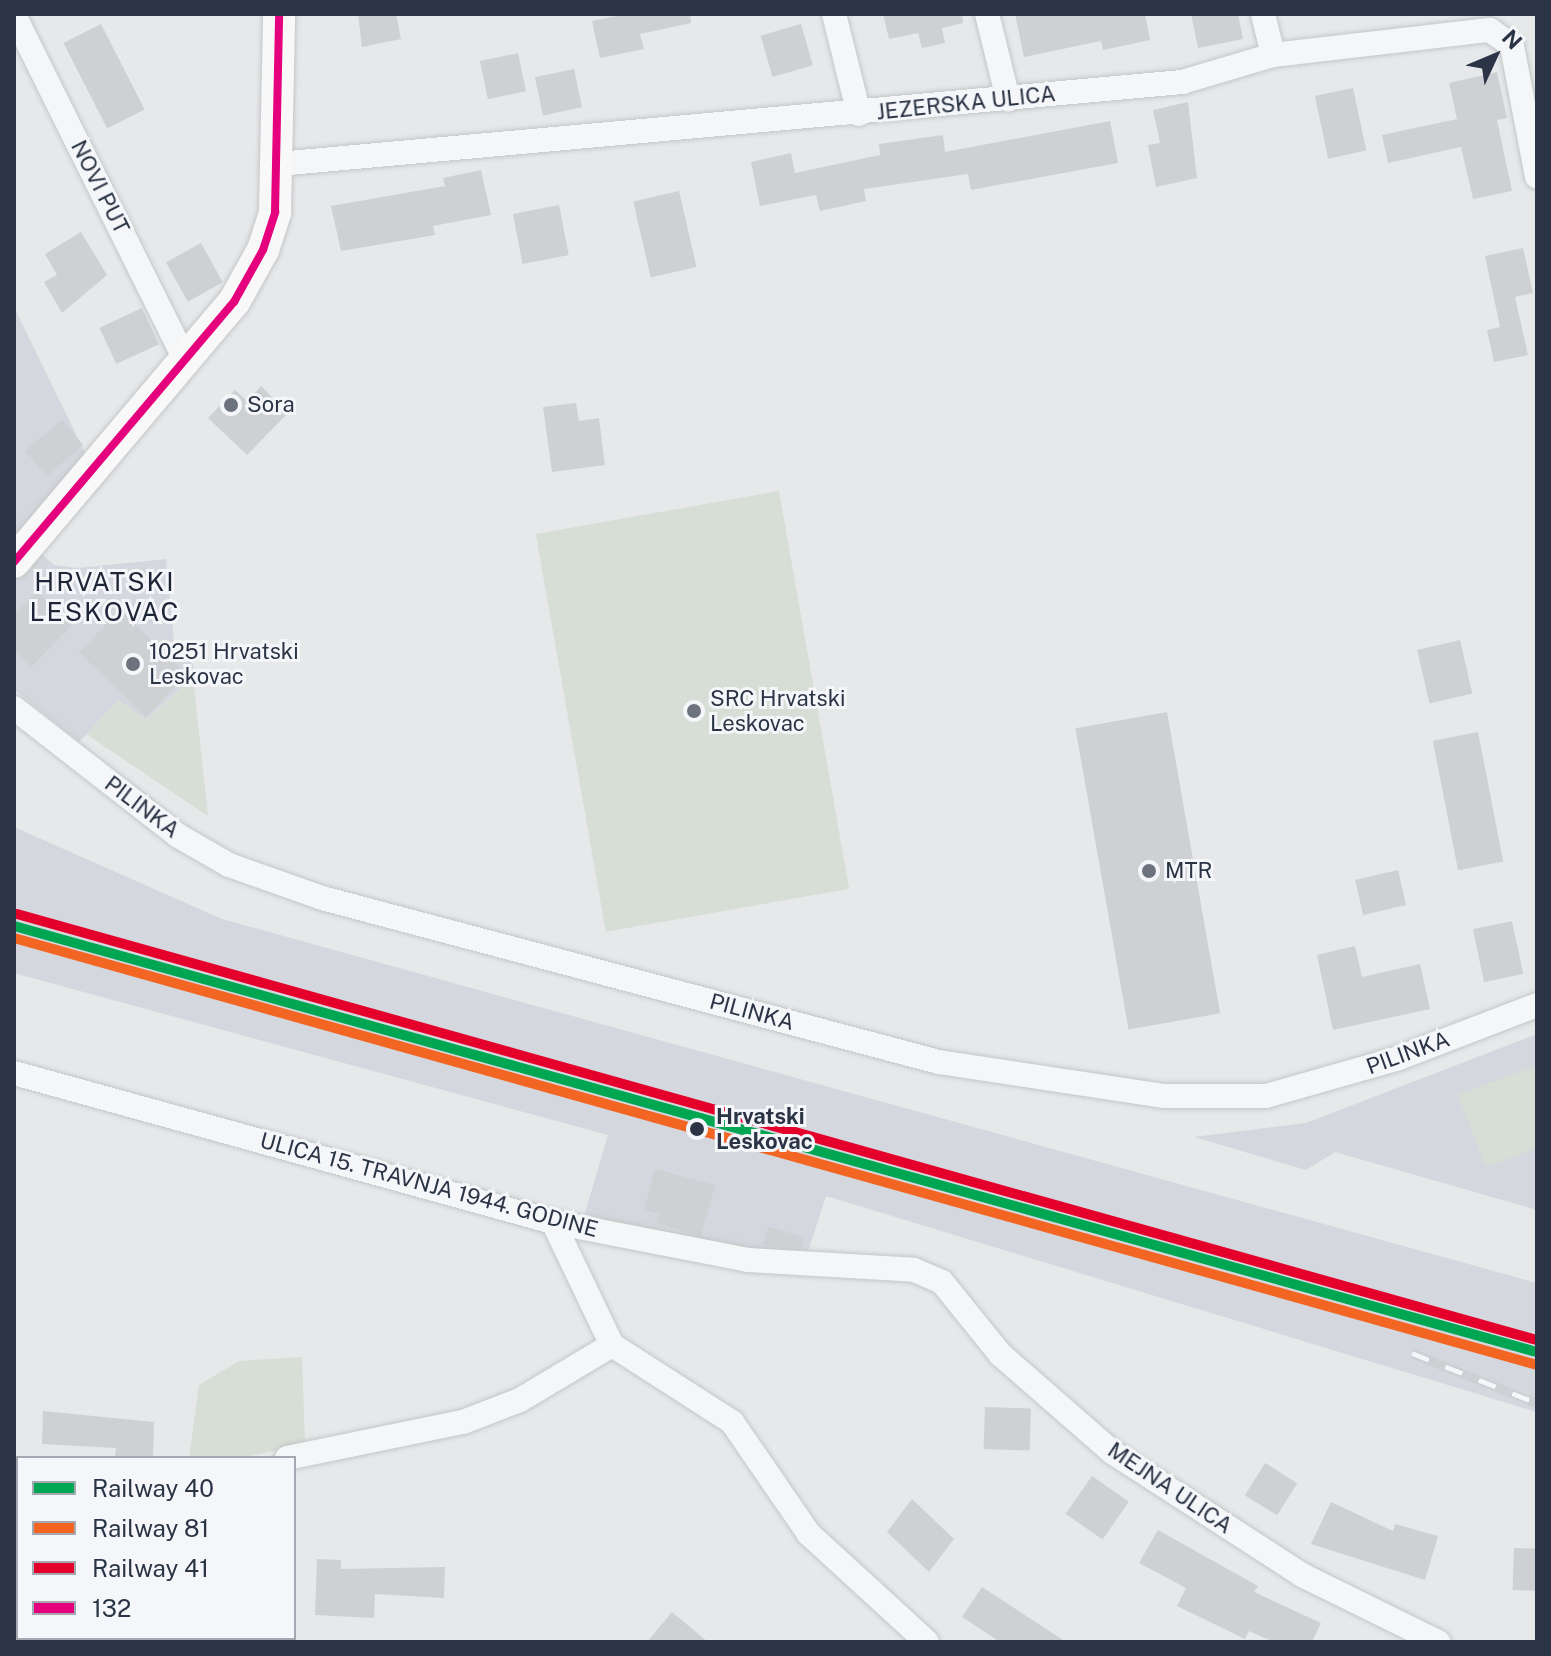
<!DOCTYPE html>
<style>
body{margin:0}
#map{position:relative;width:1551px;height:1656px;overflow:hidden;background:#e6e8ea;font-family:"Public Sans",sans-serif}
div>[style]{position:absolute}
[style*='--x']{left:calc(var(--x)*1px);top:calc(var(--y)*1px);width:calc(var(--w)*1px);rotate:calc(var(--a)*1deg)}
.built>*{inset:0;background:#d4d7dd}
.green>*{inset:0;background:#d6ded6;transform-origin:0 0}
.building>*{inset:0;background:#ced0d3;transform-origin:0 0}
.roads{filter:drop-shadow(0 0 2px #c4c6c8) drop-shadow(0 0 2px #c4c6c8)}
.minor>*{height:24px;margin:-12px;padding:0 12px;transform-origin:12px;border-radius:12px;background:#f5f6f7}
.major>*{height:32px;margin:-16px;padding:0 16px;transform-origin:16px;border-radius:16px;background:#f8f8f8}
.rail>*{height:9px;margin-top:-4.5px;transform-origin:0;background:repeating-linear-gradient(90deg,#f4f6f9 0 18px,#cecfd2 0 36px);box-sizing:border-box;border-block:2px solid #cecfd2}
.bus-1>*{height:8px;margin:-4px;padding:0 4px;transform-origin:4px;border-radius:4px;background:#e5007d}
.rail-1>*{height:10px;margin:-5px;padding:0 5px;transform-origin:5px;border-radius:5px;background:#00a651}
.rail-2>*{height:10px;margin:-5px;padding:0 5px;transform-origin:5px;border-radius:5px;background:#f26522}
.rail-3>*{height:10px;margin:-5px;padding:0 5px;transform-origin:5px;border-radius:5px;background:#e4002b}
.dots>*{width:22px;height:22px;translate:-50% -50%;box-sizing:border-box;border:4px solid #f4f6f9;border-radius:50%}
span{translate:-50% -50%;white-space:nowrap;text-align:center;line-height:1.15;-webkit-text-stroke:6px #f4f6f9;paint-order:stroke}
.street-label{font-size:22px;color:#2b3445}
.poi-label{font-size:22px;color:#2b3445}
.left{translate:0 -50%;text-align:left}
.stop-label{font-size:22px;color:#2b3445;font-weight:700}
.quarter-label{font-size:26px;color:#1d2536;letter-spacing:2px}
.frame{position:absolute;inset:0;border:16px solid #2b3445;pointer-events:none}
.legend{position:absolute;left:16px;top:1456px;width:280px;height:184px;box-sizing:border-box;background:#f4f6f9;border:2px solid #a4a8b1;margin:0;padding:10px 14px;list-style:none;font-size:24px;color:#2b3445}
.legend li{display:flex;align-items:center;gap:16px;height:40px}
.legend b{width:40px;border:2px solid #a4a8b1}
.north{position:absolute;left:1455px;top:16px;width:80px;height:80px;-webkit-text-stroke:6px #f4f6f9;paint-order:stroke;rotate:46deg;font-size:22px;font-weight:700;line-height:32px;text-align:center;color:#2b3445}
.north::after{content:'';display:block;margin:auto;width:28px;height:36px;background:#2b3445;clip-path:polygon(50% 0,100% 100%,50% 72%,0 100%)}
</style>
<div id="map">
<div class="built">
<i style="clip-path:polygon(14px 307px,88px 459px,14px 544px)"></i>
<i style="clip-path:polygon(37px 550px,54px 565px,77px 568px,166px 559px,174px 641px,193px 665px,193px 677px,146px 720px,119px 701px,79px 742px,14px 689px,14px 577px)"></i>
<i style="clip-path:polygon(14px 827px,222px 919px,1537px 1283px,1537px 1412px,826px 1196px,805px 1261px,583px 1220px,608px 1135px,14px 973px)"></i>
<i style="clip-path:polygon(1537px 1034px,1537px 1210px,1335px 1152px,1306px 1170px,1194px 1137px,1306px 1123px)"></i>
</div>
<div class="green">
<i style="left:779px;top:491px;width:404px;height:247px;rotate:80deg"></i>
<i style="clip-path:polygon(193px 677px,208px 816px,86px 734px,119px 700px,147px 720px)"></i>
<i style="clip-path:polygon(1537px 1065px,1537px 1148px,1486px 1167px,1458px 1095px)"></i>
<i style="clip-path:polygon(302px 1357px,305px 1444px,240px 1458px,189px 1458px,199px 1385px,239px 1361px)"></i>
</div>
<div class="building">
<i style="clip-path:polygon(358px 14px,396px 14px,401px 39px,362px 47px)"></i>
<i style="clip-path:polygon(626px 14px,690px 14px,691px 23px,640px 34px,644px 49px,600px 58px,592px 21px)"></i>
<i style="clip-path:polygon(883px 14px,962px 14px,963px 23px,942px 28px,945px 43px,922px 48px,918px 33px,889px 39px)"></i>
<i style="clip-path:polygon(1015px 14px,1145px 14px,1150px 40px,1103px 50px,1101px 41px,1024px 57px)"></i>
<i style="clip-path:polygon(1191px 14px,1238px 14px,1243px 39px,1198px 48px)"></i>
<i style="left:101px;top:24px;width:96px;height:42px;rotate:63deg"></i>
<i style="left:801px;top:24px;width:43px;height:42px;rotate:74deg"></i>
<i style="left:518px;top:53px;width:39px;height:39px;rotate:78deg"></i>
<i style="left:574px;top:69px;width:39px;height:40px;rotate:78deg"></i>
<i style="clip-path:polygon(1497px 72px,1507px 118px,1497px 120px,1512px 191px,1473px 199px,1461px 147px,1388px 163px,1382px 135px,1457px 119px,1449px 83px)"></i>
<i style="left:1353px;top:88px;width:64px;height:39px;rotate:78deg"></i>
<i style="clip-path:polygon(1188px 102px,1197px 178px,1156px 187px,1148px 145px,1160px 143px,1153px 110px)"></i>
<i style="clip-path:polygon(1110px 121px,1118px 163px,971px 190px,968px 174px,864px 189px,866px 201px,820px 211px,816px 195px,760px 206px,751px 162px,791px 153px,795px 173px,880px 155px,879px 144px,943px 135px,945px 152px)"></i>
<i style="clip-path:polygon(481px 170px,491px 215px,433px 226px,435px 235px,341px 251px,331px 206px,445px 186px,443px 178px)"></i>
<i style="left:679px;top:191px;width:78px;height:47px;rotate:77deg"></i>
<i style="left:559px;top:205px;width:51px;height:47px;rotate:79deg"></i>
<i style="clip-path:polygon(81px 232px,107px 275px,62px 313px,44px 282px,57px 275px,45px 254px)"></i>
<i style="left:201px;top:243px;width:45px;height:40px;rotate:61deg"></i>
<i style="clip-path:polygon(1523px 248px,1533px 293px,1515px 297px,1528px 355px,1494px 362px,1487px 330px,1500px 327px,1485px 256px)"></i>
<i style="left:142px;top:308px;width:40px;height:47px;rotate:65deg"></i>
<i style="clip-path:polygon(261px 386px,288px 413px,247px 455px,208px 418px,235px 390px,247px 401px)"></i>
<i style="clip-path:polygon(576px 403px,579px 421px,599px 418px,605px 465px,552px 472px,543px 407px)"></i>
<i style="left:62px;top:420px;width:33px;height:48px;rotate:50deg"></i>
<i style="clip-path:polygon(37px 591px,72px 625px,31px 667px,14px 650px,14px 615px)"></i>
<i style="left:120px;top:610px;width:93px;height:59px;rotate:44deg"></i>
<i style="left:1460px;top:640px;width:55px;height:44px;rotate:77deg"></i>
<i style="left:1167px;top:712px;width:306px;height:93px;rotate:80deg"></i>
<i style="left:1478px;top:732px;width:132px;height:46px;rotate:79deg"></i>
<i style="left:1398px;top:870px;width:36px;height:44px;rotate:77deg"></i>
<i style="left:1512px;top:921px;width:54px;height:40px;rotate:78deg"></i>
<i style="clip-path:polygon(1355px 946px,1362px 977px,1420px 964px,1430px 1009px,1333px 1030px,1317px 955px)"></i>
<i style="clip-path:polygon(655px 1169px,715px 1185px,701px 1236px,656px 1223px,659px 1214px,644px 1210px)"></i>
<i style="clip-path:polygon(768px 1227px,804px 1237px,801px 1248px,763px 1245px)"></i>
<i style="left:985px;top:1407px;width:46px;height:42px;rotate:2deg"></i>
<i style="clip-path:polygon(43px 1411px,154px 1422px,153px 1458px,115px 1458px,116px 1448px,42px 1444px)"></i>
<i style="left:1265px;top:1463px;width:38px;height:38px;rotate:32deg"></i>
<i style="left:1092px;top:1476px;width:45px;height:46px;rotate:35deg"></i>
<i style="clip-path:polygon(912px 1499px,954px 1539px,929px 1572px,887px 1532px)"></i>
<i style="clip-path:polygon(1331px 1502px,1393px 1531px,1395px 1524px,1438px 1536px,1425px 1580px,1311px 1544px)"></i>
<i style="clip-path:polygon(1158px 1530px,1258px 1586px,1254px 1592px,1321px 1623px,1312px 1642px,1274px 1642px,1249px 1631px,1245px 1639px,1177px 1606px,1186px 1588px,1139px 1563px)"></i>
<i style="left:1514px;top:1548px;width:23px;height:42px;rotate:2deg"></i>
<i style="clip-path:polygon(317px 1559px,341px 1560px,341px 1569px,445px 1567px,444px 1598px,375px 1594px,374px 1618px,315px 1615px)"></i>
<i style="clip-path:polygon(982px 1587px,1066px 1642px,1000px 1642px,962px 1617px)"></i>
<i style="clip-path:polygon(672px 1612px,708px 1642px,647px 1642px)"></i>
</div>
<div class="roads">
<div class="minor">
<i style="--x:834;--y:14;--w:103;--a:76"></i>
<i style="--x:987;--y:14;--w:88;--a:76.1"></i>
<i style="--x:1263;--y:14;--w:42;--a:76.3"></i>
<i style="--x:14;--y:15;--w:385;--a:63.6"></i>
<i style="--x:278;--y:164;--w:908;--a:-5.18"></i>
<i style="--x:1182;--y:82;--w:95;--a:-16.5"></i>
<i style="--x:1273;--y:55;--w:218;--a:-6.6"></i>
<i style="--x:1490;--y:30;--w:27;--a:36"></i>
<i style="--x:1512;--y:46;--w:133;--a:79.2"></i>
<i style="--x:14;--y:708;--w:207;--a:37.9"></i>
<i style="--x:177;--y:835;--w:60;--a:30"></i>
<i style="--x:229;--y:865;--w:99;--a:19.5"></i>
<i style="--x:322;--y:898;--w:638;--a:14.89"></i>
<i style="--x:939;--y:1062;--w:228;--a:8.6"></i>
<i style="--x:1164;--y:1096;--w:102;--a:0"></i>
<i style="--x:1266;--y:1096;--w:138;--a:-15.9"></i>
<i style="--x:1399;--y:1058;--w:148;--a:-21"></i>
<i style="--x:14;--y:1073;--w:559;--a:15.45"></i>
<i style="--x:553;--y:1222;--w:199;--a:11"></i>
<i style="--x:748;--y:1260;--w:166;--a:3.4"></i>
<i style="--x:914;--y:1270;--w:30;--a:23"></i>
<i style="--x:942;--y:1282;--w:94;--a:51.1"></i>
<i style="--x:1001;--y:1355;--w:147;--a:41.1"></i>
<i style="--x:1112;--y:1452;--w:226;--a:32.9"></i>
<i style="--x:1302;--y:1575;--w:152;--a:26.2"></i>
<i style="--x:553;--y:1222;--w:136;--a:64.4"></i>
<i style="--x:612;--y:1345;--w:143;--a:32.7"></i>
<i style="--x:732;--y:1422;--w:136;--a:55.5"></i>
<i style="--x:809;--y:1534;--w:160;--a:42.5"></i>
<i style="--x:287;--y:1458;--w:180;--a:-11.6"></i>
<i style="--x:463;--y:1422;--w:61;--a:-21.1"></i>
<i style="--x:520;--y:1400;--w:107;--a:-30.9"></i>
<i style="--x:14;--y:1524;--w:5;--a:-37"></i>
</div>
<div class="major">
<i style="--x:14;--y:562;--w:341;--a:-49.8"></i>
<i style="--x:234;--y:302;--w:60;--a:-60.9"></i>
<i style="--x:263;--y:250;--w:40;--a:-72"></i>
<i style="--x:275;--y:212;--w:198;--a:-88.8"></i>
</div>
</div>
<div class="rail">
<i style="--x:1412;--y:1353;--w:135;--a:21.8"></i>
</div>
<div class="bus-1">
<i style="--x:14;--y:562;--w:341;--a:-49.8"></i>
<i style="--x:234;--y:302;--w:60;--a:-60.9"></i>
<i style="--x:263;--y:250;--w:40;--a:-72"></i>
<i style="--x:275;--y:212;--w:198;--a:-88.8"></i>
</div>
<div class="rail-1">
<i style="--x:14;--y:926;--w:1581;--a:15.63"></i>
</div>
<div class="rail-2">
<i style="--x:14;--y:938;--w:1579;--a:15.66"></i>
</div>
<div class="rail-3">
<i style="--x:17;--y:914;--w:1579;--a:15.66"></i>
</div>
<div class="dots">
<i style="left:231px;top:405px;background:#6c737f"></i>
<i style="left:133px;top:664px;background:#6c737f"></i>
<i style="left:694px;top:711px;background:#6c737f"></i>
<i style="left:1149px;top:871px;background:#6c737f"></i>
<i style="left:697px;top:1129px;background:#2b3445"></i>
</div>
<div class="street-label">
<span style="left:966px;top:103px;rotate:-6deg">JEZERSKA ULICA</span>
<span style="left:100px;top:187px;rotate:63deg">NOVI PUT</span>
<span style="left:142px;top:807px;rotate:37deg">PILINKA</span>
<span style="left:752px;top:1012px;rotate:15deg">PILINKA</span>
<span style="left:1408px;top:1053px;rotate:-20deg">PILINKA</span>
<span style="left:429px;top:1185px;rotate:15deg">ULICA 15. TRAVNJA 1944. GODINE</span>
<span style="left:1170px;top:1488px;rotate:34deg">MEJNA ULICA</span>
</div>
<div class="poi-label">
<span class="left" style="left:247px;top:405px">Sora</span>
<span class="left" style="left:149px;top:664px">10251 Hrvatski<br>Leskovac</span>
<span class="left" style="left:710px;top:711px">SRC Hrvatski<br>Leskovac</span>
<span class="left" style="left:1165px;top:871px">MTR</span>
</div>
<div class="stop-label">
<span class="left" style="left:716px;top:1129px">Hrvatski<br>Leskovac</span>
</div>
<div class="quarter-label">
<span style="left:105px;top:597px">HRVATSKI<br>LESKOVAC</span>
</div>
<div class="frame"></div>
<ul class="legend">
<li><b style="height:10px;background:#00a651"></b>Railway 40</li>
<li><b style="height:10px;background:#f26522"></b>Railway 81</li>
<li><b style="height:10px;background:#e4002b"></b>Railway 41</li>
<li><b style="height:10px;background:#e5007d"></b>132</li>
</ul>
<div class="north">N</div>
</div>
